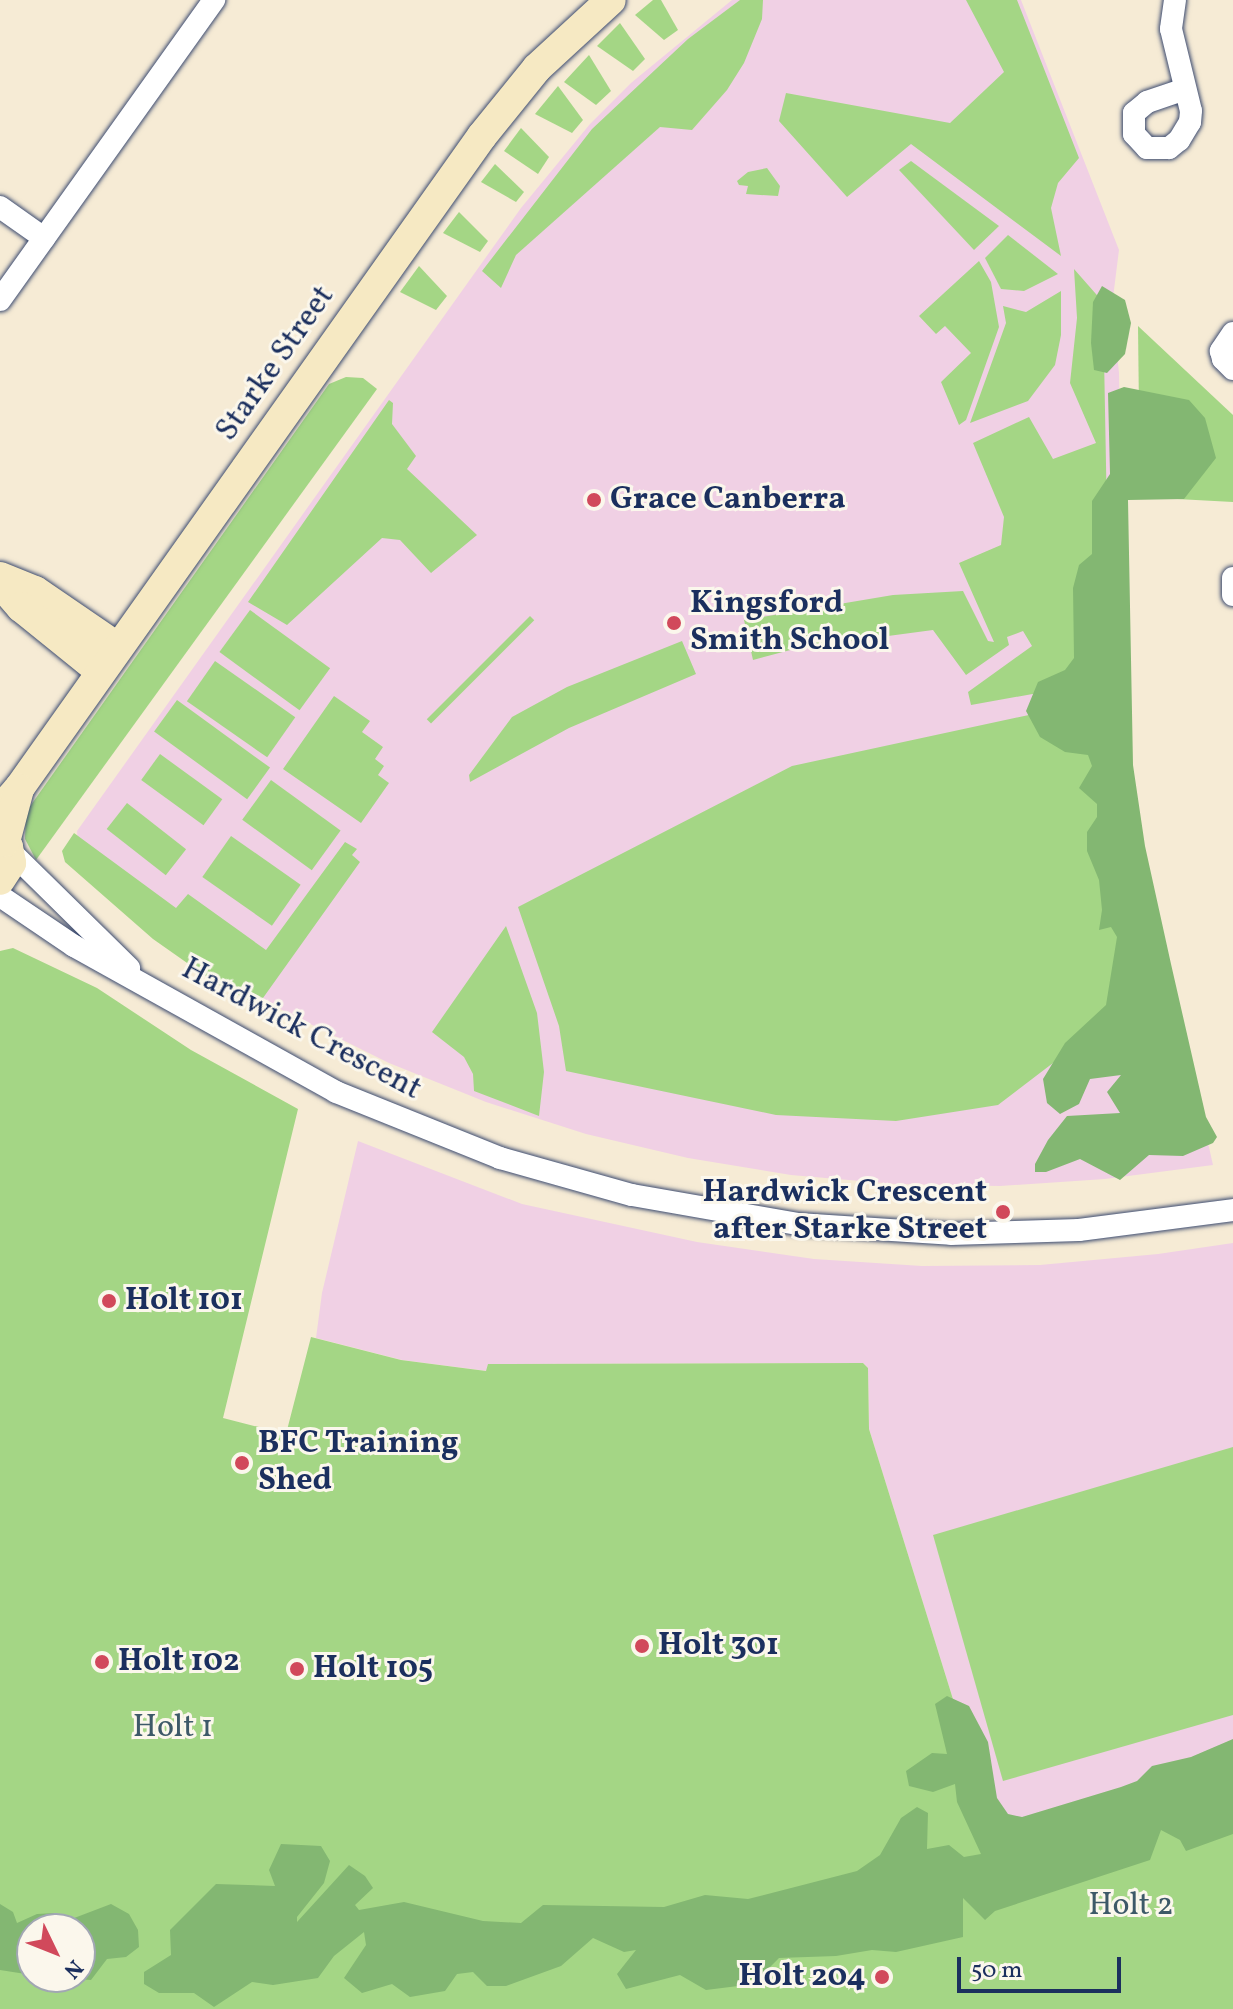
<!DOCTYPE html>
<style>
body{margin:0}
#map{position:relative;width:1233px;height:2009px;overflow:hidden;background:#f6ebd5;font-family:Vollkorn,serif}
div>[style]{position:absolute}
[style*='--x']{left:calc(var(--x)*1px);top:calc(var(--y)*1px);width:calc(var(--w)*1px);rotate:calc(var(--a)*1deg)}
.built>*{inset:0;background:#f0d0e4}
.green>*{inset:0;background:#a4d685;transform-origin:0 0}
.forest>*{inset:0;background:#83b772}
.roads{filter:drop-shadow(0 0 2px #3c4b70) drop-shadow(0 0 2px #3c4b70)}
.street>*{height:22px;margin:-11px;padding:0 11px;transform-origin:11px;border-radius:11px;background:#fff}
.secondary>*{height:30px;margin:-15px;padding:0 15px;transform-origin:15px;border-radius:15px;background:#f6e9c3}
.dots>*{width:22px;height:22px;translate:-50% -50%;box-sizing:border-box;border:4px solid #fbf7ec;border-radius:50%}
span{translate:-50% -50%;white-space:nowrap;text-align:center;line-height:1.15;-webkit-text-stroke:6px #fbf7ec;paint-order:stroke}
.street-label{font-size:32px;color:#1b2f5e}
.poi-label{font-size:32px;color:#1b2f5e;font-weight:700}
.left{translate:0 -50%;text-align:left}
.right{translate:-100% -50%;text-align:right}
.park-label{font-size:32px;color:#3d5968}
.north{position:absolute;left:16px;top:1913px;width:80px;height:80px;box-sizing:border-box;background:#fbf7ec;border:2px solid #a1a7b3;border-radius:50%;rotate:133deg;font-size:22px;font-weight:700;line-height:32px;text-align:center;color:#1b2f5e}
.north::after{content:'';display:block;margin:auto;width:28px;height:36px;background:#d1495b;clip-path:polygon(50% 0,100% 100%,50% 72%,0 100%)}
.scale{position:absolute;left:957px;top:1957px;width:164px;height:36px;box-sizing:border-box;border:4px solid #1b2f5e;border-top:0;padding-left:10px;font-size:24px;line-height:28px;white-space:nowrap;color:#1b2f5e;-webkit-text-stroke:6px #fbf7ec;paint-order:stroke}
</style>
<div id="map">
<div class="built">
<i style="clip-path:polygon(732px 0,1021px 0,1119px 250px,1112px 306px,1119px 373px,1125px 773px,1213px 1165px,1105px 1179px,1000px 1186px,895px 1184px,791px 1175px,688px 1158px,586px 1134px,486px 1102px,389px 1063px,276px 1007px,178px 947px,79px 856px,77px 831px,521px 208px,590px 124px,631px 83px)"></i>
<i style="clip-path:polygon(358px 1141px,522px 1204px,697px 1242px,814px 1259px,922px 1266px,1040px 1265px,1158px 1254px,1233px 1243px,1233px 1757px,998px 1844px,869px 1429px,868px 1368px,863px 1363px,489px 1364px,487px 1371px,402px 1360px,316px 1338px,322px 1293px)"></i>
</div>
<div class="green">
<i style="clip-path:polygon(653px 0,661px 0,678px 30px,664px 40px,635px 15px)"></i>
<i style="clip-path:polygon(740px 0,763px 0,762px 19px,744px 63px,727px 90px,692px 130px,660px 127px,516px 255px,501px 288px,482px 271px,592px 129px,688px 39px)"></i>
<i style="clip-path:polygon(966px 0,1017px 0,1079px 158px,1058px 183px,1051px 208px,1061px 256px,911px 144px,847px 197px,779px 121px,786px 93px,950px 123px,1004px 72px)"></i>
<i style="clip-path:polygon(620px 23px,645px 59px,633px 71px,597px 46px)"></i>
<i style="clip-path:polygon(589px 55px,611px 91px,596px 105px,564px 82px)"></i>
<i style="clip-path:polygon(558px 86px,583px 120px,572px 133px,535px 114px)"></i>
<i style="clip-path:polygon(521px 128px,549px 157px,538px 174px,504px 151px)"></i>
<i style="clip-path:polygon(911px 161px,999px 226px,974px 250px,899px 170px)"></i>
<i style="clip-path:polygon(495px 164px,524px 192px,516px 202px,481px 182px)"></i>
<i style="clip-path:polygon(767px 168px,780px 186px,778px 196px,746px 194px,748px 186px,739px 185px,737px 181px,748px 172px)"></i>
<i style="clip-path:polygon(459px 212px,488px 241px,480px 252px,443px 233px)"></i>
<i style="clip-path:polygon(1008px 235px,1058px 274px,1024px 291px,1001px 289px,985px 258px)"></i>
<i style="clip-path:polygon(979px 261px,991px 282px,999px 327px,966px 420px,959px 425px,941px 382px,971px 353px,945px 326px,936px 334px,919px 316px)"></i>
<i style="clip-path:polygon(419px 266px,447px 296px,436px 310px,400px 292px)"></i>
<i style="clip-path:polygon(1074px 269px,1103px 302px,1110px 680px,971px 705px,968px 692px,1032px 646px,1023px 631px,1007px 637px,1009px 645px,966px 675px,933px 630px,798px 648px,753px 660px,744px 620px,893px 595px,963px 591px,988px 641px,994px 642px,959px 563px,1001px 545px,1004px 517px,973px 443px,1029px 417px,1053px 459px,1096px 443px,1070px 383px,1077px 318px)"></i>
<i style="clip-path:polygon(1061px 291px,1061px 335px,1055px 365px,1028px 401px,970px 423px,1006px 323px,1003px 306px,1026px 312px)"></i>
<i style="clip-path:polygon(1138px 326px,1233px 415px,1233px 502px,1140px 497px)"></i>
<i style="clip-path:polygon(346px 377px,363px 378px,377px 389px,36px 860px,25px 839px,26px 812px,329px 384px)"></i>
<i style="clip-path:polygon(389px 400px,393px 403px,392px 424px,416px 456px,407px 469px,477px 535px,431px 573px,400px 540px,382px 538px,287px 625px,248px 602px)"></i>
<i style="left:250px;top:610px;width:99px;height:52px;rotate:36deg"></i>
<i style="left:530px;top:616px;width:6px;height:146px;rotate:45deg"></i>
<i style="clip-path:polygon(682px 641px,696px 674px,569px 728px,470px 782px,469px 775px,512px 717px,567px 687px)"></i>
<i style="left:215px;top:661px;width:98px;height:49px;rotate:35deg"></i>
<i style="clip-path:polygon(334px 696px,370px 721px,362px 732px,383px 747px,375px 759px,384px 766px,378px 775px,389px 783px,361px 823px,283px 769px)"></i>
<i style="clip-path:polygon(1108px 698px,1165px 1010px,1053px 1063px,998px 1105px,896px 1121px,776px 1115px,566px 1071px,559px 1026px,518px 907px,792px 766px)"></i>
<i style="left:177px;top:700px;width:115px;height:39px;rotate:36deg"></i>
<i style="left:160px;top:754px;width:77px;height:32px;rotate:36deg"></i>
<i style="left:271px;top:780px;width:86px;height:49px;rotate:36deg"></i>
<i style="left:127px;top:803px;width:75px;height:33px;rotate:38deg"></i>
<i style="clip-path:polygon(74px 833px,176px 908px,188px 894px,266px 950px,345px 842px,357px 849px,352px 855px,360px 862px,258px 1005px,217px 984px,153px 939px,65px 862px,62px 851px)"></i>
<i style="left:231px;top:836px;width:85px;height:50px;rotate:35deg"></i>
<i style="clip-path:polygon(506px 926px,537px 1013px,544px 1072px,539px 1116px,474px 1091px,473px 1074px,464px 1057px,432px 1032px)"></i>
<i style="clip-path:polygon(evenodd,13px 948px,97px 988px,191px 1050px,298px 1109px,223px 1418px,286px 1434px,311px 1337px,401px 1360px,486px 1371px,488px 1364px,863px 1363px,868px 1368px,869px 1429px,998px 1844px,1233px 1757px,1233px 2009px,0 2009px,0 951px,13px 948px,32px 1929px,80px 1929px,80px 1977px,32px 1977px,32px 1929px)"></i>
<i style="clip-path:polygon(1233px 1447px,1233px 1715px,1003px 1781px,933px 1535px)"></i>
</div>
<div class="forest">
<i style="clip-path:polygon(1102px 286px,1125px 300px,1131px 323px,1125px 354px,1107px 373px,1094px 370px,1091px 343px,1093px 302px)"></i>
<i style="clip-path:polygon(1124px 387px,1189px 400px,1205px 418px,1216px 458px,1184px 499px,1128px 500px,1133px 765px,1145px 846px,1171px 964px,1206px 1117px,1217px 1137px,1213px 1143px,1183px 1156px,1149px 1155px,1120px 1180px,1080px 1159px,1046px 1172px,1035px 1172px,1035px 1164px,1048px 1140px,1067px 1116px,1120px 1113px,1107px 1092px,1121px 1075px,1090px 1079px,1079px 1104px,1060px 1114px,1047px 1103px,1043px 1079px,1065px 1043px,1106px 1005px,1117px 937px,1111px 927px,1099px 930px,1102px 910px,1099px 880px,1087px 851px,1087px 832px,1097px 817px,1097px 804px,1079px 788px,1092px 766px,1088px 755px,1065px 752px,1040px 737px,1026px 711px,1038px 682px,1065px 670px,1074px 658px,1073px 588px,1079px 565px,1092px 554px,1092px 501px,1110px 474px,1108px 393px)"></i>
<i style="clip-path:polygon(947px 1696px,969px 1706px,988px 1742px,997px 1798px,1008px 1814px,1022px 1817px,1121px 1787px,1137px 1781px,1152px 1766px,1191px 1757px,1233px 1739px,1233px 1834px,1186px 1851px,1180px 1840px,1161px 1830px,1150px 1860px,995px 1911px,985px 1920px,963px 1898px,963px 1937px,896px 1952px,872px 1950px,836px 1956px,779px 1958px,765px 1972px,738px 1986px,706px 1990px,680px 1975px,626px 1989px,617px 1974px,636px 1950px,624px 1952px,593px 1938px,561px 1966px,506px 1986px,487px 1986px,473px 1972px,457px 1974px,445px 1991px,410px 1997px,392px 1984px,362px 1993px,344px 1978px,366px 1945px,364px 1932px,334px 1956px,318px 1978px,273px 1985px,252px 1982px,214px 2007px,194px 1993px,159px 1993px,144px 1984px,144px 1972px,171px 1955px,170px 1930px,216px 1884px,275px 1886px,269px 1870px,281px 1844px,321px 1846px,330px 1861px,324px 1883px,297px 1917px,297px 1922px,349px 1865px,365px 1876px,373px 1888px,355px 1905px,359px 1910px,404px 1902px,483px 1921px,521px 1923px,543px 1905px,664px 1907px,705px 1895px,748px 1899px,857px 1871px,880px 1855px,901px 1818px,917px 1807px,928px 1813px,927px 1849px,949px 1845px,964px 1857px,981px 1854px,957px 1802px,955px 1784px,933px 1792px,909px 1786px,906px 1771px,932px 1753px,947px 1754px,935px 1704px)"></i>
<i style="clip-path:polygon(0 1904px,13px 1912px,17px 1923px,37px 1914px,55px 1913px,69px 1920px,111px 1904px,129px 1914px,138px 1930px,139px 1947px,126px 1957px,107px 1959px,91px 1980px,45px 1977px,80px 1977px,80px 1929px,32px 1929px,32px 1975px,0 1970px)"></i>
</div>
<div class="roads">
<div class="street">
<i style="--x:1175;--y:0;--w:29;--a:98"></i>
<i style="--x:1171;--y:29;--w:84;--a:76.3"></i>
<i style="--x:1191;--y:111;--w:11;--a:95"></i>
<i style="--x:1190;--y:122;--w:21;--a:121"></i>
<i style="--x:1179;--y:140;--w:13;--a:141"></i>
<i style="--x:1169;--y:148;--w:22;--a:180"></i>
<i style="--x:1147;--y:148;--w:19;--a:-133"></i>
<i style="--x:1134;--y:134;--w:21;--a:-90"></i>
<i style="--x:1134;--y:113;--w:17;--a:-40"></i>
<i style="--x:1147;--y:102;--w:40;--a:-18.9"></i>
<i style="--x:0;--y:207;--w:54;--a:35.2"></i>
<i style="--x:0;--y:300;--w:369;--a:-54.5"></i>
<i style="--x:1233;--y:333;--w:22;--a:124"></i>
<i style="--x:1221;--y:351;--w:8;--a:76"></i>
<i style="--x:1223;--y:359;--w:14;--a:45"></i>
<i style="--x:1233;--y:578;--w:17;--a:90"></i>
<i style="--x:10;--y:851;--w:167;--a:44.5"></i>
<i style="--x:0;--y:896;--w:89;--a:34"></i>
<i style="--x:74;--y:946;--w:300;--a:29.1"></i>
<i style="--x:336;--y:1092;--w:177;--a:21.9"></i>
<i style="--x:500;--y:1158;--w:137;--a:15.7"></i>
<i style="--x:632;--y:1195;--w:169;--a:9.9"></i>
<i style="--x:798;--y:1224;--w:153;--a:3.7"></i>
<i style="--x:951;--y:1234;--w:128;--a:-1.8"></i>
<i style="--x:1079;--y:1230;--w:155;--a:-7.4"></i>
</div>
<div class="secondary">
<i style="--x:0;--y:577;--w:38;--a:22"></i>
<i style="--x:35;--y:591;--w:99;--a:34.3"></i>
<i style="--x:0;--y:583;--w:32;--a:49"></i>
<i style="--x:21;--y:607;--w:102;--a:39"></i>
<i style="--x:0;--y:810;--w:30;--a:-49"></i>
<i style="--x:20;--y:787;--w:798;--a:-54.64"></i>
<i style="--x:482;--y:136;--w:87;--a:-51"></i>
<i style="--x:537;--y:68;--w:100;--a:-42.6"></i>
<i style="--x:0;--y:838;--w:12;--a:48"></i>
<i style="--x:8;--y:847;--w:16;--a:79"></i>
<i style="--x:11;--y:863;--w:20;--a:123"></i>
<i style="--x:5;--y:842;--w:55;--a:-75.2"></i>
</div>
</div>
<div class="dots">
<i style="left:594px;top:500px;background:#d1495b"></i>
<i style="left:674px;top:623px;background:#d1495b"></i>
<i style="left:1003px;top:1212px;background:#d1495b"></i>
<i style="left:109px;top:1301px;background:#d1495b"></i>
<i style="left:242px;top:1463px;background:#d1495b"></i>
<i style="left:642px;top:1646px;background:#d1495b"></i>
<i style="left:102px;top:1662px;background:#d1495b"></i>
<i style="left:297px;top:1669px;background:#d1495b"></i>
<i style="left:882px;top:1977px;background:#d1495b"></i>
</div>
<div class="street-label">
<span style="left:276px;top:364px;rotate:-55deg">Starke Street</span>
<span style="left:301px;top:1030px;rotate:28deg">Hardwick Crescent</span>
</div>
<div class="poi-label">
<span class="left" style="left:610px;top:500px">Grace Canberra</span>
<span class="left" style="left:690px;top:623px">Kingsford<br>Smith School</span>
<span class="right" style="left:987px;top:1212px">Hardwick Crescent<br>after Starke Street</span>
<span class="left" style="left:125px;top:1301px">Holt 101</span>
<span class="left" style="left:258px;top:1463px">BFC Training<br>Shed</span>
<span class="left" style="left:658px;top:1646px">Holt 301</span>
<span class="left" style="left:118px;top:1662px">Holt 102</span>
<span class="left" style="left:313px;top:1669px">Holt 105</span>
<span class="right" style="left:866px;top:1977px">Holt 204</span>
</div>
<div class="park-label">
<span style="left:173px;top:1728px">Holt 1</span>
<span style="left:1131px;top:1906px">Holt 2</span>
</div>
<div class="north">N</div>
<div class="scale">50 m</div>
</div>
